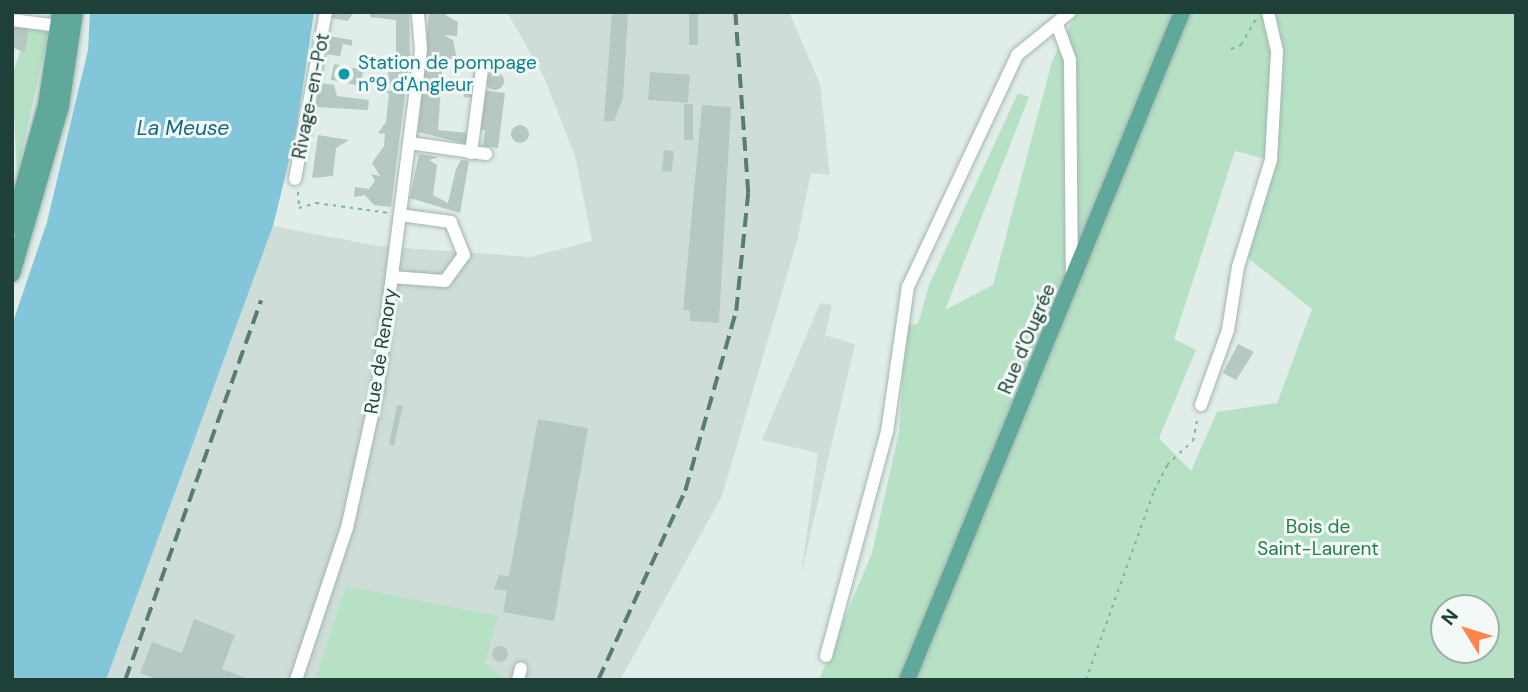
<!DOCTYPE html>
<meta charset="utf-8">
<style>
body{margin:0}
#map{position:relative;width:1528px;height:692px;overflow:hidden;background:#e1ede9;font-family:"DM Sans",sans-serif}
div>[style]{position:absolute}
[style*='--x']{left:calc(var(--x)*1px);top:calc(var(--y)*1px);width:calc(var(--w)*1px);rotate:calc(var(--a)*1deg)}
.built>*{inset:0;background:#cfddd8}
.green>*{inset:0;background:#b7e1c5}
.water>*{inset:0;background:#83c6d9}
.building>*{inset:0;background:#b6c8c2;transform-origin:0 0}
.round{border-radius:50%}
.path>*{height:2px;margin-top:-1px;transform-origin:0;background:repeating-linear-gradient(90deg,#7eb4a7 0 3.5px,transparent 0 8.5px)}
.roads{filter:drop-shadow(0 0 2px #a3b6b1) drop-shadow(0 0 2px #a3b6b1)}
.minor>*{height:12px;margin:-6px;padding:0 6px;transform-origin:6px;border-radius:6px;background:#fff}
.major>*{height:16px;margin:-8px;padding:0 8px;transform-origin:8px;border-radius:8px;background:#60a89a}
.rail>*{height:3.5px;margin-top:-1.75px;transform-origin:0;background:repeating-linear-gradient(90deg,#597c75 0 14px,transparent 0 21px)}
.dots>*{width:19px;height:19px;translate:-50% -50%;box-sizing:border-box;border:4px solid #f2f9f6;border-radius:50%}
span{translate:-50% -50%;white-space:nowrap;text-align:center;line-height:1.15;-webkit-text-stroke:6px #f2f9f6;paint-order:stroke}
.culture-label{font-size:19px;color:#0d838f}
.left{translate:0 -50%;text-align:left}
.street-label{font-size:19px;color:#1f4039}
.park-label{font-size:19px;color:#257c4c}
.water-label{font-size:21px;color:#126983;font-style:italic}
.frame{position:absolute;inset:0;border:14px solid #1f4039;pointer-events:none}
.north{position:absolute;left:1430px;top:594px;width:70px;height:70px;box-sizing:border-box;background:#f2f9f6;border:2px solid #9eafaa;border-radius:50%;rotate:308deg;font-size:19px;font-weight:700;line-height:28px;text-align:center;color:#1f4039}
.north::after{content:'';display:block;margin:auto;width:24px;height:32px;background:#ff844d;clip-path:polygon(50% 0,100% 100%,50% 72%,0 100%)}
</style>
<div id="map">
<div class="built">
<i style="clip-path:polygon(507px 12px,789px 12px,820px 84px,830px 175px,811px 173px,797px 241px,722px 496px,620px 680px,106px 680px,273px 226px,378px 246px,530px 257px,592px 241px,575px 156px,544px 77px)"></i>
<i style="clip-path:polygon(820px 303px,832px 305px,825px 335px,855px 344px,801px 575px,818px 453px,762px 440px)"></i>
</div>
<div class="green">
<i style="clip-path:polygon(evenodd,1077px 12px,1516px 12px,1516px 680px,819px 680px,872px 553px,899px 432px,906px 326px,918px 324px,929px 285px,1018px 93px,1029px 97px,945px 310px,993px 285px,1052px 61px,1077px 12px,1235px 151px,1270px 160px,1243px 254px,1312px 309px,1277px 403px,1217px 412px,1191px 471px,1159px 438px,1196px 350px,1174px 339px,1235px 151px,1077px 12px,1444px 608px,1486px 608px,1486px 650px,1444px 650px,1444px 608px)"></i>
<i style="clip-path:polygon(29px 26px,49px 30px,17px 175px,12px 75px)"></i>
<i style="clip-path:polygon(346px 586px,498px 616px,485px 663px,507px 680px,315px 680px)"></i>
</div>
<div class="water">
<i style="clip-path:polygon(90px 12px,314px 12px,296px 132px,273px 226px,106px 680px,12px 680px,12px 325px,47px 222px,88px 50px)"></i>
</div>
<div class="building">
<i style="clip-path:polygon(332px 12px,354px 12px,348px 21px,331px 18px)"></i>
<i style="clip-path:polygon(370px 12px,409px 12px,410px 55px,391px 207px,374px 205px,365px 195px,354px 197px,355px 187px,369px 189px,375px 181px,371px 174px,380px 176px,372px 163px,384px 146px,385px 134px,378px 133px,386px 122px,389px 94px,380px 89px,391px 91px,388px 72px,396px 67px,388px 62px,396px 55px,396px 20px,370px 17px)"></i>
<i style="clip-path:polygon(429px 12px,456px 12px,445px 15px,458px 22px,457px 36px,444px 35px,453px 40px,456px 54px,455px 59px,443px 59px,438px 130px,468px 133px,467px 144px,418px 132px)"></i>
<i style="clip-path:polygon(612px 12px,628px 12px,623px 98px,614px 121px,604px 121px)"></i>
<i style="left:689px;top:12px;width:9px;height:33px"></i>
<i style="clip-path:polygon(12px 24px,29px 26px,25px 53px,12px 47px)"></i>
<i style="clip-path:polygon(329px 36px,352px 40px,352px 46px,343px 44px,340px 56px,326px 54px)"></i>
<i style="left:334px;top:64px;width:30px;height:16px;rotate:12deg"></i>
<i style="left:650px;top:72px;width:40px;height:28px;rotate:4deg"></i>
<i class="round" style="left:486px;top:72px;width:18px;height:18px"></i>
<i style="left:465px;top:81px;width:9px;height:16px;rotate:6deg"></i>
<i style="clip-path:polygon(320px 83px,334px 85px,337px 96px,369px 100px,368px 110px,316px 107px)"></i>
<i style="clip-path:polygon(482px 90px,505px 93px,498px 148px,483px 146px,485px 130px,477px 129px)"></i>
<i style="left:684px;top:104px;width:9px;height:36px"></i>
<i style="clip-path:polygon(702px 105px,731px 107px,719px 323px,690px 321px,690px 311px,683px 310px)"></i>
<i class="round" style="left:511px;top:125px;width:18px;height:18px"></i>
<i style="clip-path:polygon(318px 135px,349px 140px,336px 148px,333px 176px,312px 178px)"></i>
<i style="left:664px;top:150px;width:10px;height:21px;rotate:6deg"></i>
<i style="clip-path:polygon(419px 154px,439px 157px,429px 160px,437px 165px,433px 195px,448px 203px,456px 169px,461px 160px,469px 161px,460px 213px,410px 198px)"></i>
<i style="clip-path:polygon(1238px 344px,1254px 352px,1236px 380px,1223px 373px)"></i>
<i style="clip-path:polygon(397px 405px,403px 406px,394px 446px,389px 444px)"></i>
<i style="clip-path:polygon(538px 419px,588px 428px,554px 621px,503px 612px,507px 591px,494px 589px,499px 575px,509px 576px)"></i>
<i style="clip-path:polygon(194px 619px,235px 635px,222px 669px,251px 680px,158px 680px,140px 673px,152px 642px,182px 653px)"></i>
<i class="round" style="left:492px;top:646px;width:16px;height:16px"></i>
</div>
<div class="path">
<i style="--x:1231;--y:49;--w:11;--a:-22"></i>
<i style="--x:1241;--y:45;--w:34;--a:-60"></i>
<i style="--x:298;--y:192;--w:16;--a:86"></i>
<i style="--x:299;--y:208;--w:18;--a:-16"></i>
<i style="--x:316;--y:203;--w:74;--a:7.8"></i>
<i style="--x:1086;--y:680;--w:201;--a:-70.2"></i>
<i style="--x:1154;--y:491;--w:29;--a:-63"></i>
<i style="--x:1167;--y:465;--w:35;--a:-43"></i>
<i style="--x:1193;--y:441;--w:25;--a:-79"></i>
</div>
<div class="roads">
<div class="minor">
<i style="--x:12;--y:20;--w:47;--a:7.3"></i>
<i style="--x:1058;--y:27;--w:35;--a:70"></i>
<i style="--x:1070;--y:60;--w:213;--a:89.5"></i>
<i style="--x:409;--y:143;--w:78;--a:8.1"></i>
<i style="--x:471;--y:153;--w:85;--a:-82.5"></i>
<i style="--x:295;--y:179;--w:170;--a:-79.5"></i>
<i style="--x:392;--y:277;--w:53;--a:4.3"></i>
<i style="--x:445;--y:281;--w:32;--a:-54"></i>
<i style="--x:464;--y:255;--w:35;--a:-112"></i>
<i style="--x:451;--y:222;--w:51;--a:-172.2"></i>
<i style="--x:1201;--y:405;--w:80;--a:-70.2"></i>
<i style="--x:1228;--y:330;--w:64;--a:-81"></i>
<i style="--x:1238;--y:267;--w:112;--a:-72.9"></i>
<i style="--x:1271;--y:160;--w:109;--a:-86.8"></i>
<i style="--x:1277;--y:51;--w:40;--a:-103"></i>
<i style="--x:826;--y:656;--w:232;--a:-74.8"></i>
<i style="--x:887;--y:432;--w:147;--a:-81.8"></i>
<i style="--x:908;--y:287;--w:256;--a:-64.8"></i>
<i style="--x:1017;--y:55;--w:68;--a:-39.1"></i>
<i style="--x:296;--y:680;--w:160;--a:-71.5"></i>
<i style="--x:347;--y:528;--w:138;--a:-77.5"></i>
<i style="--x:377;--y:393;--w:347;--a:-82.7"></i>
<i style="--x:421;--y:49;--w:37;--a:-95"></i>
<i style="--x:518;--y:680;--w:12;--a:-76"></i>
</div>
<div class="major">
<i style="--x:12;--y:226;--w:126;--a:-74.3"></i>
<i style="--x:46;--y:105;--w:94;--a:-81.4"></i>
<i style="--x:12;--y:274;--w:175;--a:-73.7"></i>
<i style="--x:61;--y:106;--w:95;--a:-81.5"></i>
<i style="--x:907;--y:680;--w:722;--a:-67.62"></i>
</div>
</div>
<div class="rail">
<i style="--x:125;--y:680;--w:403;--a:-70.3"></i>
<i style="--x:598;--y:680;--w:208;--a:-65.3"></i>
<i style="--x:685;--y:491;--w:187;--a:-74.2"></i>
<i style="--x:736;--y:311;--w:119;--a:-84.2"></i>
<i style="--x:748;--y:193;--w:181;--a:-94.1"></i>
</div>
<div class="dots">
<i style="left:344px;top:74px;background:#0f9aa8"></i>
</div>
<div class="culture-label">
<span class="left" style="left:358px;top:74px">Station de pompage<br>n°9 d'Angleur</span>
</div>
<div class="street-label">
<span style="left:311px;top:96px;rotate:-79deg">Rivage-en-Pot</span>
<span style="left:1027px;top:339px;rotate:-67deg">Rue d'Ougrée</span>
<span style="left:381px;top:351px;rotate:-81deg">Rue de Renory</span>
</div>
<div class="park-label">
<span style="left:1318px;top:538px">Bois de<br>Saint-Laurent</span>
</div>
<div class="water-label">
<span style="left:183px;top:128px">La Meuse</span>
</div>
<div class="frame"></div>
<div class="north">N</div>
</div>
